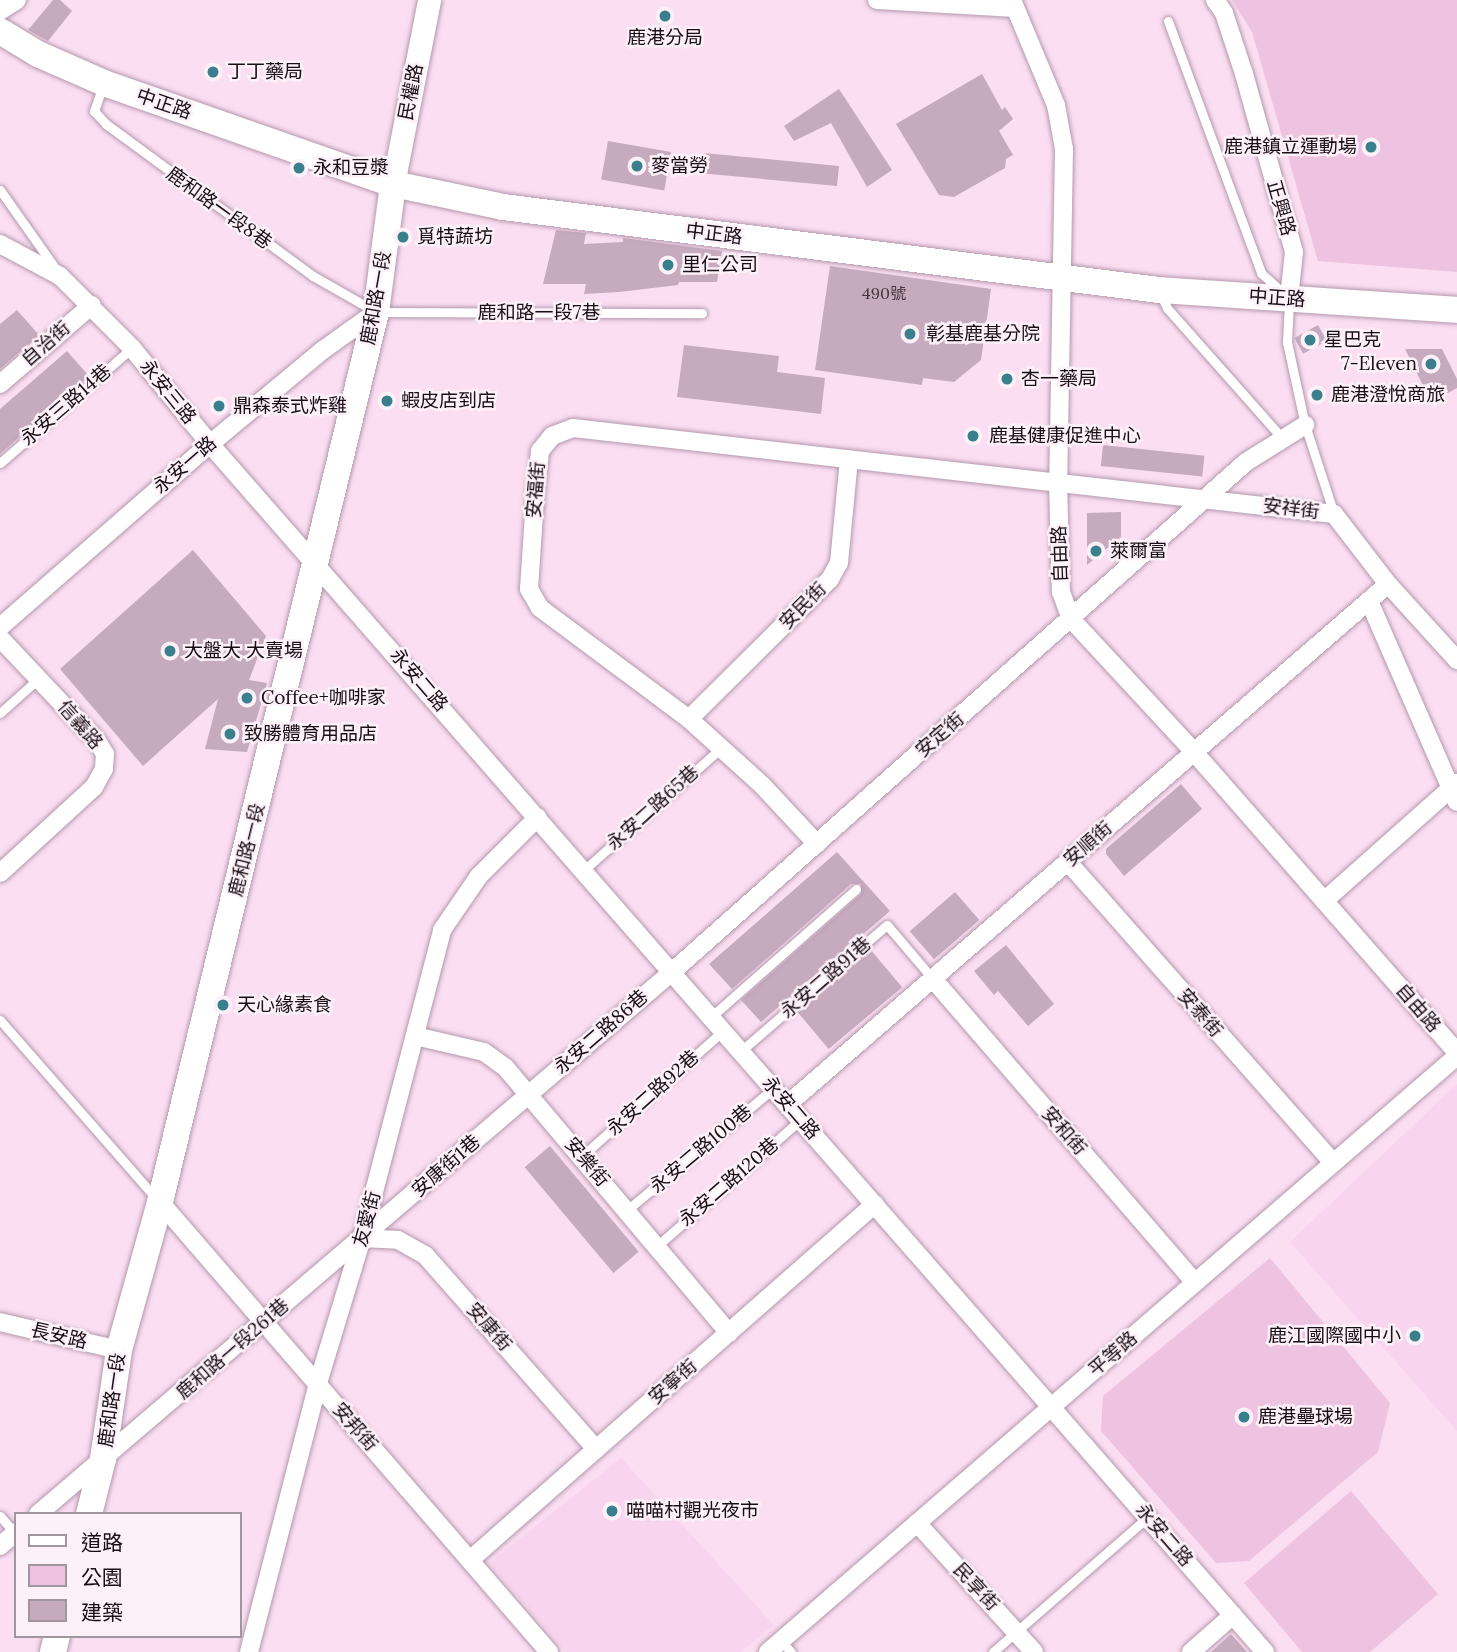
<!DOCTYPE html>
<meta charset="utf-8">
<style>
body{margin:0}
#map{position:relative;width:1457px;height:1652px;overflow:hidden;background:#fbdef2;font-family:Lora,"Noto Sans TC",serif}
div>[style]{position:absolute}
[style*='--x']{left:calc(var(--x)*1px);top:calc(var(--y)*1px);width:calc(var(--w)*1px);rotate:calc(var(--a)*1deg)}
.built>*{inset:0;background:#f9d4ee}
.green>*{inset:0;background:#edc3e1}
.building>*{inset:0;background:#c6aabe;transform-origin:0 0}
.roads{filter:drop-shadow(0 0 2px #b498ac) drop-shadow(0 0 2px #b498ac)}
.service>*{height:9px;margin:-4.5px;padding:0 4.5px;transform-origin:4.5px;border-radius:4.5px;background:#fff}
.minor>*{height:18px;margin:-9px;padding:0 9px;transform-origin:9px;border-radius:9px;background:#fff}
.tertiary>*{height:23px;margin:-11.5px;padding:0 11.5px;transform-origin:11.5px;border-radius:11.5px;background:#fff}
.secondary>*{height:26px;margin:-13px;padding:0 13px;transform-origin:13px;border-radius:13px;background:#fff}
.dots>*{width:19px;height:19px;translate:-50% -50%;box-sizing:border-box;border:4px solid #fdf1f9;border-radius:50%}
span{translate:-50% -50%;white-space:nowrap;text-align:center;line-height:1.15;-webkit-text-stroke:5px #fdf1f9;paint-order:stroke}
.number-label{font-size:16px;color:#44353f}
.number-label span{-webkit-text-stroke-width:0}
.poi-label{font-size:19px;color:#180e15}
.left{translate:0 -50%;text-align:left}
.right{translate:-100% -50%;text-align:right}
.street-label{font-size:19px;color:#180e15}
.legend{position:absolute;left:14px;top:1512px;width:228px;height:126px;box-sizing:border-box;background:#fdf1f9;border:2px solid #a1969e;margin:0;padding:9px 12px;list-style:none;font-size:21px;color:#180e15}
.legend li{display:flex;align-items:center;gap:14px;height:35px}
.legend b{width:35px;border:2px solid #a1969e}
</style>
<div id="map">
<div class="built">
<i style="clip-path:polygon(1457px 1084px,1457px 1431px,1290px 1242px)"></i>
<i style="clip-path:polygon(621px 1458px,774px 1625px,741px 1652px,566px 1652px,489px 1563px)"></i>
</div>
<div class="green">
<i style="clip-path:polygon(1232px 0,1457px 0,1457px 272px,1318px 261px,1252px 32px)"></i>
<i style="clip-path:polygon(1270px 1258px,1390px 1403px,1378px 1452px,1249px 1561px,1216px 1563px,1101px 1431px,1103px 1396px)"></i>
<i style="clip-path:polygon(1351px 1491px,1438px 1594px,1370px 1652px,1302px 1652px,1244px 1583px)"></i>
</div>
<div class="building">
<i style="clip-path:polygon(53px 0,60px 0,72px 11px,48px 41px,28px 30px)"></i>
<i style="clip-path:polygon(982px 74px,1002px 110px,1005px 107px,1013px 119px,999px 131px,1013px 155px,1006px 159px,1005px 168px,954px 197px,939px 195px,896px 124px)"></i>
<i style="clip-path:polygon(839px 89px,892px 170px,867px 187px,831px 123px,794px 141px,784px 126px)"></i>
<i style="left:608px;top:141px;width:64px;height:39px;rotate:10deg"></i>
<i style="clip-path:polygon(704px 153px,839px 166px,837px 186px,699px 173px,695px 163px)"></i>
<i style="clip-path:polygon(556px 230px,586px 233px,584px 244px,623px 242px,623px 238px,722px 251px,717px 282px,679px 282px,678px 285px,619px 292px,584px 294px,586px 284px,543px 284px)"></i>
<i style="clip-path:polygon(830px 266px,991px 289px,981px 360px,954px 382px,923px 378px,922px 385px,815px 370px)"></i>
<i style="clip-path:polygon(17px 310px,39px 335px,0 369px,0 324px)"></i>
<i style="left:1318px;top:325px;width:18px;height:27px;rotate:61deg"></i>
<i style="clip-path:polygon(684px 345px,779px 356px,777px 372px,825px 378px,821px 414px,677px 397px)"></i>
<i style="clip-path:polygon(1405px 349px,1442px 349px,1457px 379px,1457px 388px,1431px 402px)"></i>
<i style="clip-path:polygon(67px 351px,89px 376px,0 454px,0 409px)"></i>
<i style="left:1103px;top:445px;width:102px;height:21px;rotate:6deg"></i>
<i style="clip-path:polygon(1121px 512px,1121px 537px,1087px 565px,1087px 513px)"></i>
<i style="clip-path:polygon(193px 550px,266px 636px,249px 680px,267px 683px,247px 752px,205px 749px,218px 699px,143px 766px,60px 669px)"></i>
<i style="clip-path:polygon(1181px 784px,1202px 809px,1124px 876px,1106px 854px,1106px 849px)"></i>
<i style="clip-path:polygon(837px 852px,890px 911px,761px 1022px,741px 1000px,861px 894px,861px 884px,851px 884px,732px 989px,709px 964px)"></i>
<i style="left:955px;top:892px;width:37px;height:60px;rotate:49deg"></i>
<i style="clip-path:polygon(1006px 945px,1054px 1004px,1028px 1026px,998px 991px,994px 995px,974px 971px)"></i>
<i style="left:870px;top:949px;width:50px;height:96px;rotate:50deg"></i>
<i style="left:550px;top:1146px;width:138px;height:33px;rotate:50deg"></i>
<i style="clip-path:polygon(1231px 1634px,1247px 1652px,1211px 1652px)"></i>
</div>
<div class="roads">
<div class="service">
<i style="--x:1168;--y:21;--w:269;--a:69.7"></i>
<i style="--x:1261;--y:273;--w:27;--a:42"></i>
<i style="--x:103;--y:85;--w:28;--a:109"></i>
<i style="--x:94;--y:111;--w:18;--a:47"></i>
<i style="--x:106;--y:124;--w:257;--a:36.3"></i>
<i style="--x:313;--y:276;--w:73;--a:29.7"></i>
<i style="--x:376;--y:312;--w:326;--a:0.2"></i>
<i style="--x:0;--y:190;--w:95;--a:54.8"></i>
<i style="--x:1161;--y:295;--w:14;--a:65"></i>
<i style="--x:1167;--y:308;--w:172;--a:48.5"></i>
<i style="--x:1289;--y:302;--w:40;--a:92.9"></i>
<i style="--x:1287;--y:342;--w:85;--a:77.8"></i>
<i style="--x:1305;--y:425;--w:94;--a:72"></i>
<i style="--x:0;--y:463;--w:175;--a:-41.1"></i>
<i style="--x:0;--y:713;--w:51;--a:-41.8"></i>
<i style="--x:584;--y:870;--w:185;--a:-41.7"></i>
<i style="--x:712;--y:1016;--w:192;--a:-41.4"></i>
<i style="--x:0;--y:1020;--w:237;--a:48.8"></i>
<i style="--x:742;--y:1050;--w:191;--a:-40.8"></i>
<i style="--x:887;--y:925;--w:71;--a:49.6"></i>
<i style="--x:582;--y:1156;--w:190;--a:-41.6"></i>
<i style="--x:627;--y:1210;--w:191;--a:-39.7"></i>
<i style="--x:657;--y:1246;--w:192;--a:-41.4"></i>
<i style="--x:0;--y:1516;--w:23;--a:49"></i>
<i style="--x:781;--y:1641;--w:15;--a:48"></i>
<i style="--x:993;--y:1652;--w:206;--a:-41.1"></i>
</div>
<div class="minor">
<i style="--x:877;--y:0;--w:138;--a:3.3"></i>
<i style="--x:1012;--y:0;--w:114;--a:67.3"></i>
<i style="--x:1056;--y:105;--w:45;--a:79.7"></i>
<i style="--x:1064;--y:149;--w:332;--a:91"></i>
<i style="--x:1058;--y:481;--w:111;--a:88.5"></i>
<i style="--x:1061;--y:592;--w:29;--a:70"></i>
<i style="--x:1071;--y:619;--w:181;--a:47.2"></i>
<i style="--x:1194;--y:752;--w:399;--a:48.8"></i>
<i style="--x:1215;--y:0;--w:16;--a:55"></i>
<i style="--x:1224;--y:13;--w:64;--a:71.8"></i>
<i style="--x:1244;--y:74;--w:185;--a:74.3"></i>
<i style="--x:1294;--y:252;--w:46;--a:96.2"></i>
<i style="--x:0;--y:11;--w:20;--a:-33"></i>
<i style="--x:0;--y:244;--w:68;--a:28.1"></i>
<i style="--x:60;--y:276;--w:102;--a:45"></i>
<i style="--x:132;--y:348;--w:124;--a:50.9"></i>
<i style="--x:210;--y:444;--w:1604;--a:48.87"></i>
<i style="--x:0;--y:384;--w:121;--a:-40.7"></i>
<i style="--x:1369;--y:601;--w:219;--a:66.4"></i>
<i style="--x:0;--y:627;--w:279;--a:-41.1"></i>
<i style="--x:210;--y:444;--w:147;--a:-39.8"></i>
<i style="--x:323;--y:350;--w:65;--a:-35.6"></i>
<i style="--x:0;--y:638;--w:141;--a:46.7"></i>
<i style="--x:97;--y:741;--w:15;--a:58"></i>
<i style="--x:105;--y:754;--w:15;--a:94"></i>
<i style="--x:104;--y:769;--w:21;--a:119"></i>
<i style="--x:94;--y:787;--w:127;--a:137.5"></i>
<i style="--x:689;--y:719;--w:199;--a:-44.8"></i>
<i style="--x:830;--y:579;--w:18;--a:-61"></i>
<i style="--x:839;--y:563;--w:104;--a:-84.5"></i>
<i style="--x:817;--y:844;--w:81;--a:-133"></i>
<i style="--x:762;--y:785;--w:98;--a:-137.9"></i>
<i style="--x:689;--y:719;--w:186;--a:-143.3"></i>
<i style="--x:540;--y:608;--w:22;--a:-120"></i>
<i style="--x:529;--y:589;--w:91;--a:-86.2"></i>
<i style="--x:535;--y:498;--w:47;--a:-83.9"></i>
<i style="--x:540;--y:451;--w:19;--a:-51"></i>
<i style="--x:552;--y:436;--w:22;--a:-21"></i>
<i style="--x:573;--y:428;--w:766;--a:6.45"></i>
<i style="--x:1334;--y:514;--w:88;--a:52.4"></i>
<i style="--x:1388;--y:584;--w:103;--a:47.8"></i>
<i style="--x:1068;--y:862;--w:401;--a:48.6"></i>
<i style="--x:1324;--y:901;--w:178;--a:-41.6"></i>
<i style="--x:933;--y:979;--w:401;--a:49.2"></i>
<i style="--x:415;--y:1036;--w:71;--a:13.1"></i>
<i style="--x:484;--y:1052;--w:26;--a:36"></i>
<i style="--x:505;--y:1067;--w:348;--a:49.9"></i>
<i style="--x:788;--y:1104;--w:794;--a:-40.91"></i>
<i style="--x:160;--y:1202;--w:595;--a:49.16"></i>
<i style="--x:362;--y:1238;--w:36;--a:3"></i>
<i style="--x:398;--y:1240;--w:31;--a:29"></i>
<i style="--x:425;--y:1255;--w:259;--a:48.6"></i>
<i style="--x:0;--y:1322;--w:122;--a:13.2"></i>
<i style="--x:38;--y:1514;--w:836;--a:-40.53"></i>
<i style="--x:673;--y:971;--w:766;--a:-41.61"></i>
<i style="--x:1246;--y:462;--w:70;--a:-32.1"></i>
<i style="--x:917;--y:1523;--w:174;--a:47.8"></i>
<i style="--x:0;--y:1546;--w:21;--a:-41"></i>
<i style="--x:470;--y:1560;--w:539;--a:-41.32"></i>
<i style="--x:249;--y:1652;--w:278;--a:-75.6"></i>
<i style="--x:318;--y:1383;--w:152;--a:-73.1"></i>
<i style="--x:362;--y:1238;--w:318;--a:-75.4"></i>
<i style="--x:442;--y:930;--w:65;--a:-55.6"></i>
<i style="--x:479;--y:876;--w:83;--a:-45"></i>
<i style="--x:768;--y:1652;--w:911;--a:-40.86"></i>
<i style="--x:1191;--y:1652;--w:56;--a:-41.4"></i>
</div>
<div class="tertiary">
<i style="--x:393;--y:184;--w:187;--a:-78.9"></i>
</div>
<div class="secondary">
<i style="--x:0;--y:31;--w:44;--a:31.2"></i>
<i style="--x:38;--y:54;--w:72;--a:23.7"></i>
<i style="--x:104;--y:83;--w:306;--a:19.3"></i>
<i style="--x:393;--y:184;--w:112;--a:11.8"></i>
<i style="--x:503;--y:207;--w:661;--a:7.21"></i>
<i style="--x:1159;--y:290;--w:299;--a:3.8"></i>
<i style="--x:89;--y:1514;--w:57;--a:-75.7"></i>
<i style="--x:103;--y:1459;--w:110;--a:-81.6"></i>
<i style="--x:119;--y:1350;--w:154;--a:-74.5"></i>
<i style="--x:160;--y:1202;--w:916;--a:-76.36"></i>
<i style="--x:376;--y:312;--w:129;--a:-82.4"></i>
<i style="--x:53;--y:1652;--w:16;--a:-76"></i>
</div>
</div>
<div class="dots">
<i style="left:665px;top:16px;background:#3a808c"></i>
<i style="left:213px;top:72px;background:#3a808c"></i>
<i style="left:1371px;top:147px;background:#3a808c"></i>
<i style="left:637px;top:166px;background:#3a808c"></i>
<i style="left:299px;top:168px;background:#3a808c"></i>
<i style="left:403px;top:237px;background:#3a808c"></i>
<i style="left:668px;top:265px;background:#3a808c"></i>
<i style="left:910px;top:334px;background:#3a808c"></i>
<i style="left:1310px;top:340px;background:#3a808c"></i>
<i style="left:1431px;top:364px;background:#3a808c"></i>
<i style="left:1007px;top:379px;background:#3a808c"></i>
<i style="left:1317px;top:395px;background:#3a808c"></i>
<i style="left:387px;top:401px;background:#3a808c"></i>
<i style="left:219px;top:406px;background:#3a808c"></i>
<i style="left:973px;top:436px;background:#3a808c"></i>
<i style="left:1096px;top:551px;background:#3a808c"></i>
<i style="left:170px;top:651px;background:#3a808c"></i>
<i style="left:247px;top:698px;background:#3a808c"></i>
<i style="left:230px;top:734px;background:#3a808c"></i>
<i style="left:223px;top:1005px;background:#3a808c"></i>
<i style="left:1415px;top:1336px;background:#3a808c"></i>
<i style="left:1244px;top:1417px;background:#3a808c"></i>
<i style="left:612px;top:1511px;background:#3a808c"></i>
</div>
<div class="number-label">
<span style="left:884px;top:293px">490號</span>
</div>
<div class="poi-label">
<span style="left:665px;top:38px">鹿港分局</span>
<span class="left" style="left:227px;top:72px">丁丁藥局</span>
<span class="right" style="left:1357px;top:147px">鹿港鎮立運動場</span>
<span class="left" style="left:651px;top:166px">麥當勞</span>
<span class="left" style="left:313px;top:168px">永和豆漿</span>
<span class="left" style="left:417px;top:237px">覓特蔬坊</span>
<span class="left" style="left:682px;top:265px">里仁公司</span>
<span class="left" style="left:926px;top:334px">彰基鹿基分院</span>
<span class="left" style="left:1324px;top:340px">星巴克</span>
<span class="right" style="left:1417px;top:364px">7-Eleven</span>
<span class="left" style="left:1021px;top:379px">杏一藥局</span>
<span class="left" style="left:1331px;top:395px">鹿港澄悅商旅</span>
<span class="left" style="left:401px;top:401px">蝦皮店到店</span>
<span class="left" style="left:233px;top:406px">鼎森泰式炸雞</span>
<span class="left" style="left:989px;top:436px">鹿基健康促進中心</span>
<span class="left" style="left:1110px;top:551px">萊爾富</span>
<span class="left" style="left:184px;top:651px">大盤大 大賣場</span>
<span class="left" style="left:261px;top:698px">Coffee+咖啡家</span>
<span class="left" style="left:244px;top:734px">致勝體育用品店</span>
<span class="left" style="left:237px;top:1005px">天心緣素食</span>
<span class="right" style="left:1401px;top:1336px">鹿江國際國中小</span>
<span class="left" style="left:1258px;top:1417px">鹿港壘球場</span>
<span class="left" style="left:626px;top:1511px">喵喵村觀光夜市</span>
</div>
<div class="street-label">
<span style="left:411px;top:92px;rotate:-79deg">民權路</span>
<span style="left:164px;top:104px;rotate:19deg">中正路</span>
<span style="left:219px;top:208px;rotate:36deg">鹿和路一段8巷</span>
<span style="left:1281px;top:208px;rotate:74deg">正興路</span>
<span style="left:714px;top:234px;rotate:7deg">中正路</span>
<span style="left:376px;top:298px;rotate:-80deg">鹿和路一段</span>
<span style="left:1277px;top:298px;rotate:4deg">中正路</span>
<span style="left:539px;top:313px">鹿和路一段7巷</span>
<span style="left:46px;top:344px;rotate:-41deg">自治街</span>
<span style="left:168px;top:392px;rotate:51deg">永安三路</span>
<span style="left:66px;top:405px;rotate:-41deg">永安三路14巷</span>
<span style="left:185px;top:465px;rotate:-41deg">永安一路</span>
<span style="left:536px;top:490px;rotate:-85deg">安福街</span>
<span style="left:1291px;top:509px;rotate:7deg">安祥街</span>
<span style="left:1060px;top:554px;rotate:-92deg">自由路</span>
<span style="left:803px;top:606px;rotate:-45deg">安民街</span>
<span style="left:419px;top:680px;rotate:49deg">永安二路</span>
<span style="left:80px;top:725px;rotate:49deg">信義路</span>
<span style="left:940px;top:735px;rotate:-41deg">安定街</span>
<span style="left:653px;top:808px;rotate:-42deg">永安二路65巷</span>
<span style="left:1088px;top:844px;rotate:-41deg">安順街</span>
<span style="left:247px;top:850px;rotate:-76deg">鹿和路一段</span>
<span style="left:826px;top:978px;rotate:-41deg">永安二路91巷</span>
<span style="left:1418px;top:1008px;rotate:49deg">自由路</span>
<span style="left:1200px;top:1013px;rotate:49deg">安泰街</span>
<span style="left:601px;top:1032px;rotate:-41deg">永安二路86巷</span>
<span style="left:653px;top:1093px;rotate:-42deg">永安二路92巷</span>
<span style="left:791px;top:1108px;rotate:49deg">永安二路</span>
<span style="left:1064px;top:1131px;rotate:49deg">安和街</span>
<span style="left:701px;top:1149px;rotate:-40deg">永安二路100巷</span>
<span style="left:587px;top:1162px;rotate:50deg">安樂街</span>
<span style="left:446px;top:1166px;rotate:-41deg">安康街1巷</span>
<span style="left:729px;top:1182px;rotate:-41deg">永安二路120巷</span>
<span style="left:367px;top:1219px;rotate:-75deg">友愛街</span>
<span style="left:489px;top:1327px;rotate:49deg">安康街</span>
<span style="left:59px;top:1336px;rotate:13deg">長安路</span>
<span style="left:233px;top:1349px;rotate:-41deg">鹿和路一段261巷</span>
<span style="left:1113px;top:1354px;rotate:-41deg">平等路</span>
<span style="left:673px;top:1382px;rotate:-41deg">安寧街</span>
<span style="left:112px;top:1400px;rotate:-82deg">鹿和路一段</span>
<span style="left:355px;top:1427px;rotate:49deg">安邦街</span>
<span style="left:1164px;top:1535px;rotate:49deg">永安二路</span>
<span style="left:976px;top:1587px;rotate:47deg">民享街</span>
</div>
<ul class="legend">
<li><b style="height:9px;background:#fff"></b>道路</li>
<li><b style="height:19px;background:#edc3e1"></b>公園</li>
<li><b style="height:19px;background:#c6aabe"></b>建築</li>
</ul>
</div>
